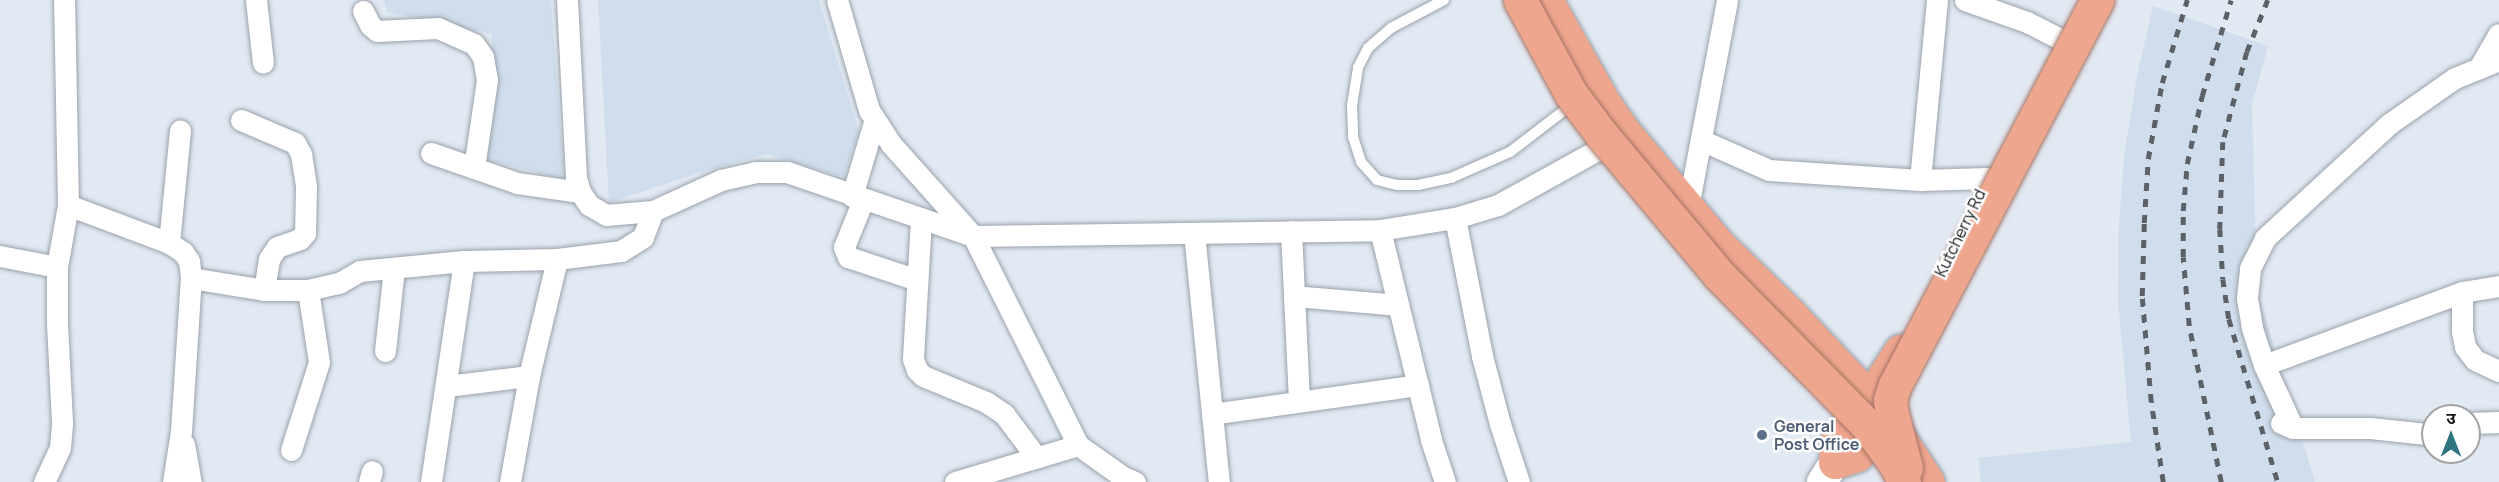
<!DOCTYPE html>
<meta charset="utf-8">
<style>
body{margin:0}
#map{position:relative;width:2499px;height:482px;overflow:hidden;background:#e1e9f3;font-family:Manrope,"Noto Sans Devanagari",sans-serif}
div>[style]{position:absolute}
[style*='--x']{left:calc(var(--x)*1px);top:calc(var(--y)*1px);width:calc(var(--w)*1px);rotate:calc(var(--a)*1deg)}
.built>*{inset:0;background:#cfddec}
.roads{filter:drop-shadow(0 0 2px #9aa2ab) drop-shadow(0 0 2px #9aa2ab)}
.lane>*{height:10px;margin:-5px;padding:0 5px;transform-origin:5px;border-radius:5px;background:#fff}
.street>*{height:21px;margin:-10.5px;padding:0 10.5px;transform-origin:10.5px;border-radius:10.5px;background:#fff}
.secondary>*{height:30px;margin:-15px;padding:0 15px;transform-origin:15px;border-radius:15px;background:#fff}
.highway>*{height:33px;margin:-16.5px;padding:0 16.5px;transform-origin:16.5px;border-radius:16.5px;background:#efa68e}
.rail>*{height:4.5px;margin-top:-2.25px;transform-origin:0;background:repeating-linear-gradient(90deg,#5c6167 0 8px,transparent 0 16px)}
.bridges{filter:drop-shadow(0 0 2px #a27465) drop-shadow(0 0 2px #a27465)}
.highway-bridge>*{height:33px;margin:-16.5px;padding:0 16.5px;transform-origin:16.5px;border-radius:16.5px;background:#efa68e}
.dots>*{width:16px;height:16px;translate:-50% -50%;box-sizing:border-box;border:3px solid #fff;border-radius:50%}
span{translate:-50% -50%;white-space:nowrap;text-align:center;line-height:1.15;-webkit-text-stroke:5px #fff;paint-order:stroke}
.street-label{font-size:16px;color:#14161a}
.service-label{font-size:16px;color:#4e5e75;font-weight:700}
.left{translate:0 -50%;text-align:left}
.north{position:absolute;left:2421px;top:404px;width:60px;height:60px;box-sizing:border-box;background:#fff;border:2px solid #a1a2a3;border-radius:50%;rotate:0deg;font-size:16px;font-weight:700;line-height:24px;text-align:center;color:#14161a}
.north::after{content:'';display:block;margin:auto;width:21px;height:27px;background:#2e7580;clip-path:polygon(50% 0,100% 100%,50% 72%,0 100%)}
</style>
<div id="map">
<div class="built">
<i style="clip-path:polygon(384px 0,551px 0,564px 179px,487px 160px,492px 34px,387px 12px)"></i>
<i style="clip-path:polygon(598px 0,819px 0,859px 132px,844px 177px,767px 154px,698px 173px,609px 203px)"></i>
<i style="clip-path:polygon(2153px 6px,2268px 46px,2252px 104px,2257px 291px,2315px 482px,1981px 482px,1978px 458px,2131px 442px,2118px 300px,2119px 226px,2124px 157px,2137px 76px)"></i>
</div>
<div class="roads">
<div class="lane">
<i style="--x:1444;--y:0;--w:60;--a:152.2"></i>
<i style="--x:1391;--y:28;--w:30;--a:139"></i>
<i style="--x:1368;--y:48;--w:22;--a:117"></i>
<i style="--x:1358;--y:68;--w:36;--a:99"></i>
<i style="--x:1352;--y:104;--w:33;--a:88"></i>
<i style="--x:1353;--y:137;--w:26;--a:72"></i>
<i style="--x:1361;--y:162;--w:24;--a:48"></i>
<i style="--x:1377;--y:180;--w:21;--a:14"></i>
<i style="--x:1397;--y:185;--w:21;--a:0"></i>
<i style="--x:1418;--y:185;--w:34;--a:-12"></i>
<i style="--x:1451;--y:178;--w:64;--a:-23.8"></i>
<i style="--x:1510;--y:152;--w:76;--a:-37.5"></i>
</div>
<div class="street">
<i style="--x:256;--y:0;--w:63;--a:83.7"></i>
<i style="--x:567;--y:0;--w:178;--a:87.1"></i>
<i style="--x:576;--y:178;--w:15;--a:74"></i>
<i style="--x:580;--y:192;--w:16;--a:55"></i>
<i style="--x:589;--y:205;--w:20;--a:30"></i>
<i style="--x:606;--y:215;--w:47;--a:-4.9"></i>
<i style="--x:653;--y:211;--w:75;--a:-24.5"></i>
<i style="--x:721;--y:180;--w:36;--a:-13"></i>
<i style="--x:756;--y:172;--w:31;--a:0"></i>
<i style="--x:787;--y:172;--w:197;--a:19"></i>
<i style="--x:973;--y:236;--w:234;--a:63.3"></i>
<i style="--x:1078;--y:445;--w:55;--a:35.4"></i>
<i style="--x:1123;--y:477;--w:13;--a:23"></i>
<i style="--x:837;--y:0;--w:115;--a:73.8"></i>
<i style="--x:869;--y:110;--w:40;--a:57.1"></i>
<i style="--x:891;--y:144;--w:123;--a:48.3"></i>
<i style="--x:973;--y:236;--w:407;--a:-0.8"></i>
<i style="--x:1380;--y:230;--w:76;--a:-9.1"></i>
<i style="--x:1455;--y:218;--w:45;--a:-16.8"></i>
<i style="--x:1498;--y:205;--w:138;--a:-29"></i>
<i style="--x:1965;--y:0;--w:66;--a:19.5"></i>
<i style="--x:2027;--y:22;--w:37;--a:27"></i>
<i style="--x:363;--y:11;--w:16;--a:63"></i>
<i style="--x:370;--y:25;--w:9;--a:41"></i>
<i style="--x:377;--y:31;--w:61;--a:-2.8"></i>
<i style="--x:438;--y:28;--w:39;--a:24"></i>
<i style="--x:474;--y:44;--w:16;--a:55"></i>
<i style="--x:483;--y:57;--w:23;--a:80"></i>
<i style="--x:487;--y:80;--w:89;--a:98.4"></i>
<i style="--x:2479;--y:68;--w:39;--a:-60"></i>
<i style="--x:241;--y:120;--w:59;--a:23.1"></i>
<i style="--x:295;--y:143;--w:13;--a:61"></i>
<i style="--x:301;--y:154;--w:33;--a:81"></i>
<i style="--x:306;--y:187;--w:46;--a:91.2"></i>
<i style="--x:305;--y:233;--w:8;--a:130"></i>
<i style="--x:300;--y:239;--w:24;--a:161"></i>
<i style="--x:277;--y:247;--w:14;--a:124"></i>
<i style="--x:269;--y:259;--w:31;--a:99"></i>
<i style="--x:1701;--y:140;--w:74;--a:23.8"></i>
<i style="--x:1769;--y:170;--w:151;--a:3.8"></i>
<i style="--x:1920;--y:180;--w:67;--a:-1.7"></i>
<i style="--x:431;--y:153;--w:91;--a:19.2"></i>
<i style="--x:517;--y:183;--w:64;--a:8.1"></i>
<i style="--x:1920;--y:180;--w:181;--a:-84.6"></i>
<i style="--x:852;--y:196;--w:80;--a:-73.4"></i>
<i style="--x:863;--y:200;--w:51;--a:112"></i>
<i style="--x:844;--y:247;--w:11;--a:68"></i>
<i style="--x:848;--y:257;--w:73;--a:18.4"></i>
<i style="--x:68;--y:205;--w:108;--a:20.6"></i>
<i style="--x:169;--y:243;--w:17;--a:33"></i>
<i style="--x:183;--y:252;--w:11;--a:56"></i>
<i style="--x:189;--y:261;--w:17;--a:83"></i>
<i style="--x:1688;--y:207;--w:211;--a:-79.3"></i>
<i style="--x:1455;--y:218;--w:141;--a:78.9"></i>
<i style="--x:1482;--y:356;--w:70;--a:75.2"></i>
<i style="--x:1500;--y:424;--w:61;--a:71.9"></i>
<i style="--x:921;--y:219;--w:140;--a:93.3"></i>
<i style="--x:913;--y:359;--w:12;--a:70"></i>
<i style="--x:917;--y:370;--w:8;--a:45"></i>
<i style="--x:923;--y:376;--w:68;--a:22.4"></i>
<i style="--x:986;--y:402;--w:22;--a:34"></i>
<i style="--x:1004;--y:414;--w:54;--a:53.3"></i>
<i style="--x:1380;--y:230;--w:216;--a:76.3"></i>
<i style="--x:1431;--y:440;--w:44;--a:71.6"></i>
<i style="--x:1291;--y:231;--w:169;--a:87.3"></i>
<i style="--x:1194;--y:233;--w:250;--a:84.3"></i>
<i style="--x:169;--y:243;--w:113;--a:-84.4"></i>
<i style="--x:0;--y:256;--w:58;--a:10.9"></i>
<i style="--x:2462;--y:292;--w:39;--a:90"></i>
<i style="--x:2462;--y:331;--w:16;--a:79"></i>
<i style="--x:2465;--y:347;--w:16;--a:52"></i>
<i style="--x:2475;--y:360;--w:26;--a:25"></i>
<i style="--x:1294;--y:296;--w:104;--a:4.9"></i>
<i style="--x:385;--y:351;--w:83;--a:-83.8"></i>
<i style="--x:2264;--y:365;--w:211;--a:-20.2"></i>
<i style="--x:2462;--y:292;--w:37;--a:-9"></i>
<i style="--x:447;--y:386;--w:83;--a:-7"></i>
<i style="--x:1212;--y:414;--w:208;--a:-8"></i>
<i style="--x:2281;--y:423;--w:13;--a:23"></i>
<i style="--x:2293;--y:428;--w:77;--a:0"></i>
<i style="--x:2370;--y:428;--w:57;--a:6"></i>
<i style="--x:2427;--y:434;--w:7;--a:-27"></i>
<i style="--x:2469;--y:423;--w:30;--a:-2"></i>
<i style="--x:2293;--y:428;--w:69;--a:-114.7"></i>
<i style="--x:2264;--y:365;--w:40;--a:-108"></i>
<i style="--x:2252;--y:327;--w:29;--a:-100"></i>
<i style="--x:2247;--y:298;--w:30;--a:-84"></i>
<i style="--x:2250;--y:268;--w:34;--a:-63"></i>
<i style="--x:2265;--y:238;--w:168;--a:-42.6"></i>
<i style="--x:2389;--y:124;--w:80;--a:-34.9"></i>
<i style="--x:2455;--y:78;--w:48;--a:-22.2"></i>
<i style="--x:184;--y:444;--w:39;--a:80"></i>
<i style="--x:291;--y:450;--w:92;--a:-72.3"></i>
<i style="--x:319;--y:362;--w:73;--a:-98.7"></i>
<i style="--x:44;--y:482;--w:38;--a:-65"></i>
<i style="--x:60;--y:447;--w:25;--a:-85"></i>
<i style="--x:62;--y:422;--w:100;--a:-92.9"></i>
<i style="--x:57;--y:322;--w:55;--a:-90"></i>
<i style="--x:57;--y:267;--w:63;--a:-79.9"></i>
<i style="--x:68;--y:205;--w:205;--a:-91.1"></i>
<i style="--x:173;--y:482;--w:52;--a:-81.1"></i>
<i style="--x:181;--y:431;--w:153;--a:-86.3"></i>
<i style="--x:191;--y:278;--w:74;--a:9.3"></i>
<i style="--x:264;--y:290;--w:44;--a:0"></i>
<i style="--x:308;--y:290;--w:32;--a:-13"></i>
<i style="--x:339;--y:283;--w:24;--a:-30"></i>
<i style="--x:360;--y:271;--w:104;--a:-5.5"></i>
<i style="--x:464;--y:261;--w:93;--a:-1.2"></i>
<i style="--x:557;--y:259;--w:64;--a:-7.1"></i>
<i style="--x:621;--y:251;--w:26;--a:-32"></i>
<i style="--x:643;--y:237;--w:28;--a:-69"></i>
<i style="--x:369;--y:482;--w:11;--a:-75"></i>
<i style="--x:431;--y:482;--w:223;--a:-81.5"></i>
<i style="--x:510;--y:482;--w:108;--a:-79.8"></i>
<i style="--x:529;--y:376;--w:120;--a:-76.5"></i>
<i style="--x:955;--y:482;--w:128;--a:-16.7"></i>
</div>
<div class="secondary">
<i style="--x:1822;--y:482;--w:24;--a:-57"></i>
</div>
<div class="highway">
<i style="--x:1546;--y:0;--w:118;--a:60.6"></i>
<i style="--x:1604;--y:103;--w:38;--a:55"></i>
<i style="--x:1626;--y:134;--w:143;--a:50.1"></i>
<i style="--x:1718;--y:244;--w:99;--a:44.2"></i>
<i style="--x:1789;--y:313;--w:117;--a:46.7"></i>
<i style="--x:1869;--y:398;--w:23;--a:49"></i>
<i style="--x:1884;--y:415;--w:80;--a:56.7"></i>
<i style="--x:1887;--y:411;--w:53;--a:124.3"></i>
<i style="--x:1857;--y:455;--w:23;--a:162"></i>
<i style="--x:1835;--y:462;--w:21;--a:-85"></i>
<i style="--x:1837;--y:441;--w:67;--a:-53.5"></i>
<i style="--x:1877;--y:387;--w:43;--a:-57.4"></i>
</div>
</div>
<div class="rail">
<i style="--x:2268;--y:0;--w:56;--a:112"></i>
<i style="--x:2247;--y:52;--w:93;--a:104.9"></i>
<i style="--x:2223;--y:142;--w:87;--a:92"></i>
<i style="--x:2220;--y:229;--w:50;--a:86.6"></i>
<i style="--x:2223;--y:279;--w:40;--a:81.5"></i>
<i style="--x:2229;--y:319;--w:170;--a:73.3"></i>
<i style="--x:2163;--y:482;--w:81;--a:-98.5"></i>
<i style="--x:2151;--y:402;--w:106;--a:-94.9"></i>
<i style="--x:2142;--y:296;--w:73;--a:-88.4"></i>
<i style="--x:2144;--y:223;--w:64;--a:-86.4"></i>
<i style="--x:2148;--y:159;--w:77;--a:-79.6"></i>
<i style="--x:2162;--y:83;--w:87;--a:-73.2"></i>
<i style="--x:2221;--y:482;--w:159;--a:-101.6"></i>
<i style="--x:2189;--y:326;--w:69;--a:-95"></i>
<i style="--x:2183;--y:257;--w:46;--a:-90"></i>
<i style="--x:2183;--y:211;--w:47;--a:-85.1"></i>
<i style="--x:2187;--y:164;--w:70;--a:-77.6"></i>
<i style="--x:2202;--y:96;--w:100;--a:-73.2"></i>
</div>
<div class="bridges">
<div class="highway-bridge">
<i style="--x:1520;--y:0;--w:107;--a:61.5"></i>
<i style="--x:1571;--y:94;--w:51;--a:52.9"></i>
<i style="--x:1602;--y:135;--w:182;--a:50.1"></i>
<i style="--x:1719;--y:275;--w:209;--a:45.4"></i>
<i style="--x:1866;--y:424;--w:51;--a:53.8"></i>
<i style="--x:1896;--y:465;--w:19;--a:65"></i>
<i style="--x:1906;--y:468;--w:56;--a:-104.5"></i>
<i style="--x:1892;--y:414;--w:14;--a:-98"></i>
<i style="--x:1890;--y:400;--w:16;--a:-72"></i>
<i style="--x:1895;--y:385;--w:435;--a:-62.3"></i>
</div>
</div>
<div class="dots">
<i style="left:1762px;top:435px;background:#5c6f8a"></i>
</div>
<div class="street-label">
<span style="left:1960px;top:233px;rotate:-64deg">Kutcherry Rd</span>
</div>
<div class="service-label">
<span class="left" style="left:1774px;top:435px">General<br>Post Office</span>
</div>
<div class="north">उ</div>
</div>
